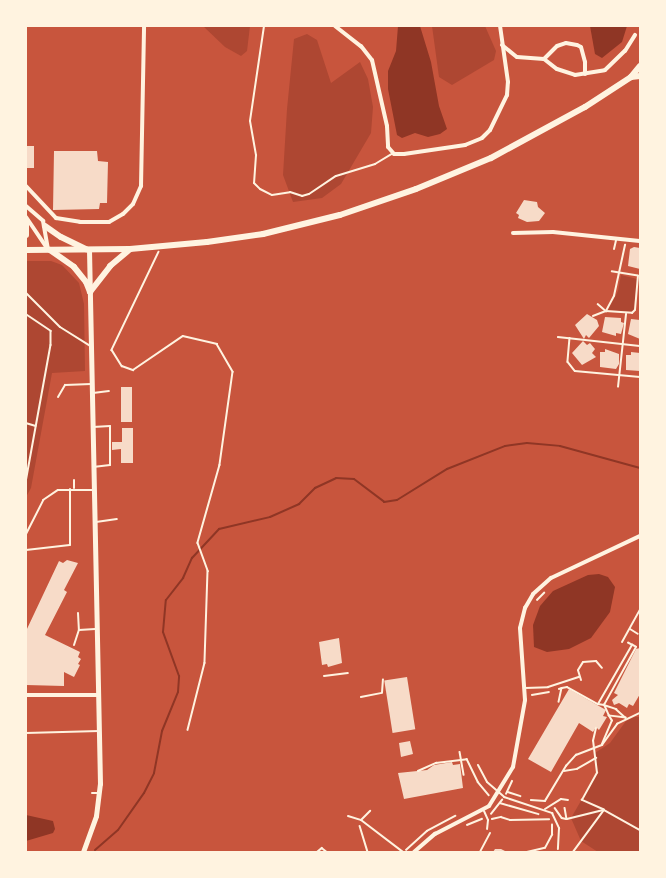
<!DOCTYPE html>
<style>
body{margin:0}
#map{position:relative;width:666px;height:878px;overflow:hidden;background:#c8553d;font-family:Arial,sans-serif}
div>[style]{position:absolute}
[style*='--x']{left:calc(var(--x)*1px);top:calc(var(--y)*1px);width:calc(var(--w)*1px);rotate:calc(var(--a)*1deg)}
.green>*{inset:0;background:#ae4732}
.water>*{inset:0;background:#8f3625}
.stream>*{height:2px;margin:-1px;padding:0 1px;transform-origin:1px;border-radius:1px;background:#8f3625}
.building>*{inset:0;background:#f7dbc8;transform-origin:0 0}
.path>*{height:1.5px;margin:-0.75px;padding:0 0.75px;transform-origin:0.75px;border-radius:0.75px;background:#fff3e0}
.service>*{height:2px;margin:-1px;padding:0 1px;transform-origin:1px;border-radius:1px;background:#fff3e0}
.minor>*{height:4px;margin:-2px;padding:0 2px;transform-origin:2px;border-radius:2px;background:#fff3e0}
.tertiary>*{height:4.5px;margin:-2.25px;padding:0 2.25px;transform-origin:2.25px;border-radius:2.25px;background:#fff3e0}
.primary>*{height:6px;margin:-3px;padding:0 3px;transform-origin:3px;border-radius:3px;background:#fff3e0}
span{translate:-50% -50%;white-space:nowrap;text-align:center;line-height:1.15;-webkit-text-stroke:3px #fff3e0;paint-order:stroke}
.frame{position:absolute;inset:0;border:27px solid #fff3e0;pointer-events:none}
</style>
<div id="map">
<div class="green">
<i style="clip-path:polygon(203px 26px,250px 26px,247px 51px,241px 56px,225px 47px)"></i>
<i style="clip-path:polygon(432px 26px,485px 26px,496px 51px,494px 60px,452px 85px,439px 77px)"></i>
<i style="clip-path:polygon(307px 34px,317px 40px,331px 83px,360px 62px,368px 79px,373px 107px,371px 133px,341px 184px,322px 198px,293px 202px,283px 175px,287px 109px,294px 39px)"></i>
<i style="clip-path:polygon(26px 261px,51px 261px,62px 265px,79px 283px,84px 304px,85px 371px,52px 373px,31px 488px,26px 497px)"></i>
<i style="clip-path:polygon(621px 275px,637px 279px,634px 310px,631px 312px,608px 310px,618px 291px)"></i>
<i style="clip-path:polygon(635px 717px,640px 717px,640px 852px,598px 852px,581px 841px,571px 818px,597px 773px,595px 753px,610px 743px,626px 721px)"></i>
</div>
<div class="water">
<i style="clip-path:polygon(398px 26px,420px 26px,431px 62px,439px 106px,447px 129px,440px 134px,428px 137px,415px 133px,402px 138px,397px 135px,388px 89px,388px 71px,396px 51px)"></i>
<i style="clip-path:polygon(590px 26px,627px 26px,622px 42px,602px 58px,595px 54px)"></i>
<i style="clip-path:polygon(599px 574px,608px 577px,615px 587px,610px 612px,591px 638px,569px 649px,547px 652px,534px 647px,533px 625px,540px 606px,553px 591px,588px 575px)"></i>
<i style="clip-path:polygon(26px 815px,53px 821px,55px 829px,53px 833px,26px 841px)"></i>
</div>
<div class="stream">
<i style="--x:95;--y:850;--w:30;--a:-41"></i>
<i style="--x:118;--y:830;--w:45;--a:-54.9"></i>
<i style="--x:144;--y:793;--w:22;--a:-63"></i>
<i style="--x:154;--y:773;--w:43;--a:-79.2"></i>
<i style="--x:162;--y:731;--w:42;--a:-67.7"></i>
<i style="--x:178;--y:692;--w:16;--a:-86"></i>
<i style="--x:179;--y:676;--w:47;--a:-110"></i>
<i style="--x:163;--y:632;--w:32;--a:-85"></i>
<i style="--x:166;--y:600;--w:28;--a:-52"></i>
<i style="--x:183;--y:578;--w:22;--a:-66"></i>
<i style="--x:192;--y:558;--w:40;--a:-47"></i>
<i style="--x:219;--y:529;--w:52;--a:-13.2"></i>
<i style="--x:270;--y:517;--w:32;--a:-24"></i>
<i style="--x:299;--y:504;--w:23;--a:-45"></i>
<i style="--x:315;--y:488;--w:23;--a:-25"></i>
<i style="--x:336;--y:478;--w:18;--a:3"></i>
<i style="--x:354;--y:479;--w:38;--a:37"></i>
<i style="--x:384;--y:502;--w:13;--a:-9"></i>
<i style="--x:397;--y:500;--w:59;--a:-31.8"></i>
<i style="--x:447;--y:469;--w:62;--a:-21.6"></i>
<i style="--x:505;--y:446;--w:22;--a:-8"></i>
<i style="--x:527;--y:443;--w:33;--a:5"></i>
<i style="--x:560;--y:446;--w:83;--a:15.4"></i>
<i style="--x:59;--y:852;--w:8;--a:0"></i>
</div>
<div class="building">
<i style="left:26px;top:146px;width:8px;height:22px"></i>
<i style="clip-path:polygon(54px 151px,97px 151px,98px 161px,108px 162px,107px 203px,100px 203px,99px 209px,53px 210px)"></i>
<i style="clip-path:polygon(524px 200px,537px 202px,538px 207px,545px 213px,539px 221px,527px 222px,518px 218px,519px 215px,516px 213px)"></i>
<i style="clip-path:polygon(634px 247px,640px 248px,640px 269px,628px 266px,630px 249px)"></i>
<i style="clip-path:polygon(587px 314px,597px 320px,599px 326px,589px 338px,586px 335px,584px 339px,575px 325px)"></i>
<i style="clip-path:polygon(605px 317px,621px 318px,621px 322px,624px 323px,621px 334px,616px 333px,616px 336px,602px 332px)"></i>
<i style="clip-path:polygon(631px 319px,640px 320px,640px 339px,628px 334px)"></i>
<i style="clip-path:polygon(583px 341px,587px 345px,590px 343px,595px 349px,592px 353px,596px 357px,582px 365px,572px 353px)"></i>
<i style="clip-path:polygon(605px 349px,619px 354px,619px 364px,616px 369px,600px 367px,600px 352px,605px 352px)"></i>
<i style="clip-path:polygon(631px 352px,640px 353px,640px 371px,626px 370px,626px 355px,631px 355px)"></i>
<i style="left:121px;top:387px;width:11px;height:35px"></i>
<i style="clip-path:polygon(122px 428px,133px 428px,133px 463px,121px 463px,121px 449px,112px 450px,112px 442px,122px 442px)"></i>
<i style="clip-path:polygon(67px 560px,78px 563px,64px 590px,67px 592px,45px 635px,80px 652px,78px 657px,81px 659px,78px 664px,80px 665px,74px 677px,64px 672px,64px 686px,26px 685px,26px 631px,59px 561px,63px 563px)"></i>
<i style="clip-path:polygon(339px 638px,342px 663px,328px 667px,327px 664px,322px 665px,319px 642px)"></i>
<i style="clip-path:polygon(640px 648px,640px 694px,633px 706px,629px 704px,627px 708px,619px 703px,614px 705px,612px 700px,618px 695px,614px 693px,636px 649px)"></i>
<i style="left:407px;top:677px;width:53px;height:23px;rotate:81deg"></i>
<i style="clip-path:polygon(569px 689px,606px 710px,603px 716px,607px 717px,599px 730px,596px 727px,593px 732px,579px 723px,551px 772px,528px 759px)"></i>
<i style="clip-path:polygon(410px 741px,413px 754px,401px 757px,399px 743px)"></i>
<i style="clip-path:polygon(452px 762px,453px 765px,460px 764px,463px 788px,404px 799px,398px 773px,427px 770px,434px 765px)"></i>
<i style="clip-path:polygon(495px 849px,501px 849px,507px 852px,493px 852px)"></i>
</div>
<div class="path">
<i style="--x:159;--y:252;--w:109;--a:115.6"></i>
<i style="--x:112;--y:350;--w:19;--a:58"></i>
<i style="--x:122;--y:366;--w:12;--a:20"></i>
<i style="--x:133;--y:370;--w:60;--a:-34.2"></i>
<i style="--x:183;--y:336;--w:35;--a:13"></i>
<i style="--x:217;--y:344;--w:32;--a:60"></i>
<i style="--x:233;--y:372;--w:94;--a:98"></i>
<i style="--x:220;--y:465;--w:81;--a:105.8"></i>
<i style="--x:198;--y:543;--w:30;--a:70"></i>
<i style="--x:208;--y:571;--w:92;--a:91.9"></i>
<i style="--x:205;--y:663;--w:69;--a:104.2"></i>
<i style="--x:598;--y:304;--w:11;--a:41"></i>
<i style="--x:606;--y:311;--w:26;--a:4"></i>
<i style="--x:632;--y:313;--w:4;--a:-45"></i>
<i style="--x:635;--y:310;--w:34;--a:-85"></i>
<i style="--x:638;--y:276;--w:26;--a:-171"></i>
<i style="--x:26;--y:314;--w:30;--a:34"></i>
<i style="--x:51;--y:331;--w:14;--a:90"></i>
<i style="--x:51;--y:345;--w:139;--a:100.3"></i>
<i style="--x:593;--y:316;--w:14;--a:-21"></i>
<i style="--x:606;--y:311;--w:17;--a:-62"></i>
<i style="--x:614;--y:296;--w:52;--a:-77.8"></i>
<i style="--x:558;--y:337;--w:82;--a:6.3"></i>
<i style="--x:570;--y:338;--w:24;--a:95"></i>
<i style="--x:568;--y:362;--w:11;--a:52"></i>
<i style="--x:575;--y:371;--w:65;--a:5.3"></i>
<i style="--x:618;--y:387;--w:73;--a:-83.7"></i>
<i style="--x:26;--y:423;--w:10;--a:17"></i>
<i style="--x:537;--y:600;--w:10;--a:-45"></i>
<i style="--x:562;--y:688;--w:5;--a:-11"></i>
<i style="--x:567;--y:687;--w:35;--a:29"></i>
<i style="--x:598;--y:704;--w:68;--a:-60"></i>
<i style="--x:632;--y:645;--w:4;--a:-153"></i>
<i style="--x:559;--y:689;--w:3;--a:-18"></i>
<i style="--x:562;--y:688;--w:14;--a:102"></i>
<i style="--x:532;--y:695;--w:17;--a:-10"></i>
<i style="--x:361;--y:697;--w:21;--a:-11"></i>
<i style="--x:382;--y:693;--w:13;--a:-86"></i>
<i style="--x:598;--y:704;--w:6;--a:9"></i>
<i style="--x:604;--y:705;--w:66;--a:-61.1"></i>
<i style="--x:636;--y:647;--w:4;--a:-153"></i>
<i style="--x:604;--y:705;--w:13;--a:18"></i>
<i style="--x:616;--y:709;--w:13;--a:42"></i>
<i style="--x:626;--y:718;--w:17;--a:-173"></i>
<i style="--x:609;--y:716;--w:12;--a:-114"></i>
<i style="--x:602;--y:744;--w:25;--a:-67"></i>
<i style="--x:612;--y:721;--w:6;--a:-121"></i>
<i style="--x:460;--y:752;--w:23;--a:80"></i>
<i style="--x:418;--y:771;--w:20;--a:-24"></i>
<i style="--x:436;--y:763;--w:31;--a:-7"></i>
<i style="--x:467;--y:759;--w:25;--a:64"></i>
<i style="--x:478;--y:782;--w:17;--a:50"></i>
<i style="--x:564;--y:771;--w:13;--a:-9"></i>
<i style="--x:577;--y:769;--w:22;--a:-30"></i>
<i style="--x:508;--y:792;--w:13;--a:18"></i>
<i style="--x:506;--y:794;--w:14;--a:-65"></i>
<i style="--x:531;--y:800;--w:14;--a:4"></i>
<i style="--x:545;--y:801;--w:41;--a:-59"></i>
<i style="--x:566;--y:766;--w:15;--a:-48"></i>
<i style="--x:576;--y:755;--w:28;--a:-21"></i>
<i style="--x:602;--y:745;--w:26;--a:-54"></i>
<i style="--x:617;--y:724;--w:25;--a:-26"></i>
<i style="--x:500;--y:803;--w:40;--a:16"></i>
<i style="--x:555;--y:808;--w:12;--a:55"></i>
<i style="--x:562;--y:818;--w:4;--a:14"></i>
<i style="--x:565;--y:808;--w:11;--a:80"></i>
<i style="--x:567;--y:819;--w:38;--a:-14"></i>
<i style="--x:604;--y:810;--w:24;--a:-156"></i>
<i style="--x:582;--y:800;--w:31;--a:-61"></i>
<i style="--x:597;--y:773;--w:32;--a:-97"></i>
<i style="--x:593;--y:741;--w:13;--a:-77"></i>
<i style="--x:491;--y:814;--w:18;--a:-52"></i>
<i style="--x:492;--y:819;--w:9;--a:-13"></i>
<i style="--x:501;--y:817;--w:9;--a:18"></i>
<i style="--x:510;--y:820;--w:39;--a:-1"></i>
<i style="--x:467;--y:825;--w:16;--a:-22"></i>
<i style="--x:360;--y:826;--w:27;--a:73"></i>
<i style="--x:406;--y:850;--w:28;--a:-42"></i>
<i style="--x:427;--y:831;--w:32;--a:-28"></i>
<i style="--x:317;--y:852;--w:6;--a:-39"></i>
<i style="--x:322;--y:848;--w:6;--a:39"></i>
<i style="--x:480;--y:852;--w:21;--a:-62"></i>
<i style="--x:527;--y:852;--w:18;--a:-13"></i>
<i style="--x:545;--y:848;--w:15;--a:-62"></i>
<i style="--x:552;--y:835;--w:10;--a:-90"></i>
<i style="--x:573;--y:852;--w:52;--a:-53.6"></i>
<i style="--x:604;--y:810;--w:41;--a:29.1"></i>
</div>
<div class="service">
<i style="--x:264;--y:26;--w:96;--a:98.4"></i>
<i style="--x:250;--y:121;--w:35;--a:80"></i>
<i style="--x:256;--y:155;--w:28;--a:94"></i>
<i style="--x:254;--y:183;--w:8;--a:45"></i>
<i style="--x:260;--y:189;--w:13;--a:27"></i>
<i style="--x:272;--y:195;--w:18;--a:-9"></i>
<i style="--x:290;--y:192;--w:13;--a:18"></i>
<i style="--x:302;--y:196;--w:7;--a:-16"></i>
<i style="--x:309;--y:194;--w:32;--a:-34"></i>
<i style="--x:336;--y:176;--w:41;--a:-17.1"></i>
<i style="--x:375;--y:164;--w:21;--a:-31"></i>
<i style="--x:614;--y:249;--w:9;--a:-77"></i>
<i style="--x:26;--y:293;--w:48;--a:45"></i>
<i style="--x:60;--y:327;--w:36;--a:32"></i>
<i style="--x:93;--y:393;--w:16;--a:-7"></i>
<i style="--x:58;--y:397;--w:14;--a:-60"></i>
<i style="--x:65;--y:385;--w:26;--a:-2"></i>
<i style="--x:93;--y:427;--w:17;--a:-3"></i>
<i style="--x:110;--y:426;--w:39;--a:90"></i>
<i style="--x:110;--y:465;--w:17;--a:173"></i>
<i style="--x:74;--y:480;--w:8;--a:90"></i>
<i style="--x:96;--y:522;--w:21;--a:-8"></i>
<i style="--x:26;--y:534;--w:38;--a:-63"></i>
<i style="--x:43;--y:500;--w:18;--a:-34"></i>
<i style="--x:58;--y:490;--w:35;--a:0"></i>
<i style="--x:26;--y:550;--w:44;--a:-6.5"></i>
<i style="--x:70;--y:545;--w:56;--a:-90"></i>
<i style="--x:78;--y:613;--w:17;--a:87"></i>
<i style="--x:79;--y:630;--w:16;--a:-4"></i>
<i style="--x:630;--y:629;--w:9;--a:32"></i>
<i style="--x:622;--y:642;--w:37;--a:-61"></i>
<i style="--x:74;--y:645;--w:16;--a:-72"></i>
<i style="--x:324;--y:676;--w:24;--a:-7"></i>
<i style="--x:581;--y:680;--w:10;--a:-107"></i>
<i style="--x:578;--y:670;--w:9;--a:-58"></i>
<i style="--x:583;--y:662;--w:13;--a:-4"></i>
<i style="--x:596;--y:661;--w:9;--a:49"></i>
<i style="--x:525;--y:688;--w:23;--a:-2"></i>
<i style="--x:548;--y:687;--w:33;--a:-18"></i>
<i style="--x:26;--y:733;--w:73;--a:-1.6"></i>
<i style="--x:478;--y:765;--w:19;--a:62"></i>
<i style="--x:487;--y:782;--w:23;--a:41"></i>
<i style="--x:504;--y:797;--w:51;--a:18.4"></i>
<i style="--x:552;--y:813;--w:17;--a:65"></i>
<i style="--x:559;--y:828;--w:21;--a:93"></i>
<i style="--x:92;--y:793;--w:6;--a:0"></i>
<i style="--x:545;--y:809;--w:19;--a:-32"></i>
<i style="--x:561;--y:799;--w:7;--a:8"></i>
<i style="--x:484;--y:811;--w:10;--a:66"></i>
<i style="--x:488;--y:820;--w:9;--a:96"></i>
<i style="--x:348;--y:816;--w:14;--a:17"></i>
<i style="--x:361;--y:820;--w:53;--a:37.3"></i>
<i style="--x:361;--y:820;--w:13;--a:-45"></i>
</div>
<div class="minor">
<i style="--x:335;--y:26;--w:33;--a:38"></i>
<i style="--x:361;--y:46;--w:18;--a:52"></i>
<i style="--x:372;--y:60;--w:68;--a:77.2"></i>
<i style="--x:387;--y:126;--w:21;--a:87"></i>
<i style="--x:388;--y:147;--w:9;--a:49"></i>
<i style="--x:394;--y:154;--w:10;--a:0"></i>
<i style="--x:404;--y:154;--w:62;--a:-8.4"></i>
<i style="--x:465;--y:145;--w:18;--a:-22"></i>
<i style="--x:482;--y:138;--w:11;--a:-45"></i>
<i style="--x:490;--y:130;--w:39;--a:-64"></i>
<i style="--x:507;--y:95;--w:13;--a:-86"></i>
<i style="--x:508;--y:82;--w:57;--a:-98.1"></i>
<i style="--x:502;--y:45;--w:19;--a:39"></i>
<i style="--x:517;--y:57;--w:27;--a:4"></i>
<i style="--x:544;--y:59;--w:18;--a:-45"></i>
<i style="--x:557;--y:46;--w:9;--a:-18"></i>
<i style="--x:566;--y:43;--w:11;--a:10"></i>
<i style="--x:577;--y:45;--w:4;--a:27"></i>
<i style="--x:581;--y:47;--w:16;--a:75"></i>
<i style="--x:585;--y:62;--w:12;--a:90"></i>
<i style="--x:544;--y:59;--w:16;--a:38"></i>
<i style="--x:557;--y:69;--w:19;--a:18"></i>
<i style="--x:575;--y:75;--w:30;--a:-9"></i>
<i style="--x:605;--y:70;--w:28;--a:-44"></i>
<i style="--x:625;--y:51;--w:19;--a:-58"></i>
<i style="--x:26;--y:186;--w:44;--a:46.8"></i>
<i style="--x:56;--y:218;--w:24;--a:9"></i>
<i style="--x:80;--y:222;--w:29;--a:0"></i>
<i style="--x:109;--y:222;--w:16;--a:-30"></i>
<i style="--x:123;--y:214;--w:14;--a:-45"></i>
<i style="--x:133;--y:204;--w:20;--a:-66"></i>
<i style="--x:141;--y:186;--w:160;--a:-88.9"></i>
<i style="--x:26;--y:206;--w:23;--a:41"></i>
<i style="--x:43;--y:221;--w:29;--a:80"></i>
<i style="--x:26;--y:217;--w:37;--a:56"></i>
<i style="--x:513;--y:233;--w:40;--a:-1.4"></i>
<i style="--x:553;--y:232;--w:87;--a:5.9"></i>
<i style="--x:26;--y:695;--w:72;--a:0"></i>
<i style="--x:414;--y:852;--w:28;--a:-41"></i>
<i style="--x:435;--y:834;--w:61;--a:-27.4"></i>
<i style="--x:489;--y:806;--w:46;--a:-58.4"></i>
<i style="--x:513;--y:767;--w:68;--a:-79.8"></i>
<i style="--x:525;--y:700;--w:72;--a:-94"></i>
<i style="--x:520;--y:628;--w:21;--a:-76"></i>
<i style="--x:525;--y:608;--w:16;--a:-60"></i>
<i style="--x:533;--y:594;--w:24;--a:-42"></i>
<i style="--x:551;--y:578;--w:98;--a:-25.3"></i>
</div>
<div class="tertiary">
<i style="--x:83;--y:852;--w:38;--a:-70"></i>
<i style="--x:96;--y:816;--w:32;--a:-83"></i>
<i style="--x:100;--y:784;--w:534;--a:-91.18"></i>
</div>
<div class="primary">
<i style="--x:631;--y:77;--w:9;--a:-6"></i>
<i style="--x:26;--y:222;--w:13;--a:90"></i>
<i style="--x:45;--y:226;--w:19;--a:35"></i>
<i style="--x:61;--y:237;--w:28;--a:26"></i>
<i style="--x:26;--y:250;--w:104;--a:-0.6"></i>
<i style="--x:130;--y:249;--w:77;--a:-5.2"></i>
<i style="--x:207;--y:242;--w:57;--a:-8.1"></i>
<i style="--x:263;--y:234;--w:79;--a:-13.9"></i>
<i style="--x:340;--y:215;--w:80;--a:-18.9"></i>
<i style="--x:416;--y:189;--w:81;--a:-22.5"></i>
<i style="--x:491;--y:158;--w:107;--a:-28.5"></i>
<i style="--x:585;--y:107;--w:55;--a:-33.1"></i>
<i style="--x:631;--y:77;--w:14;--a:-51"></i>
<i style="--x:50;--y:250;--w:29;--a:35"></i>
<i style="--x:74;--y:267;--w:19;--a:51"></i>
<i style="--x:86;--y:282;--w:11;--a:68"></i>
<i style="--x:90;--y:292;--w:33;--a:-52"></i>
<i style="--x:110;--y:266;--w:26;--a:-40"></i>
</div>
<div class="frame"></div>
</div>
